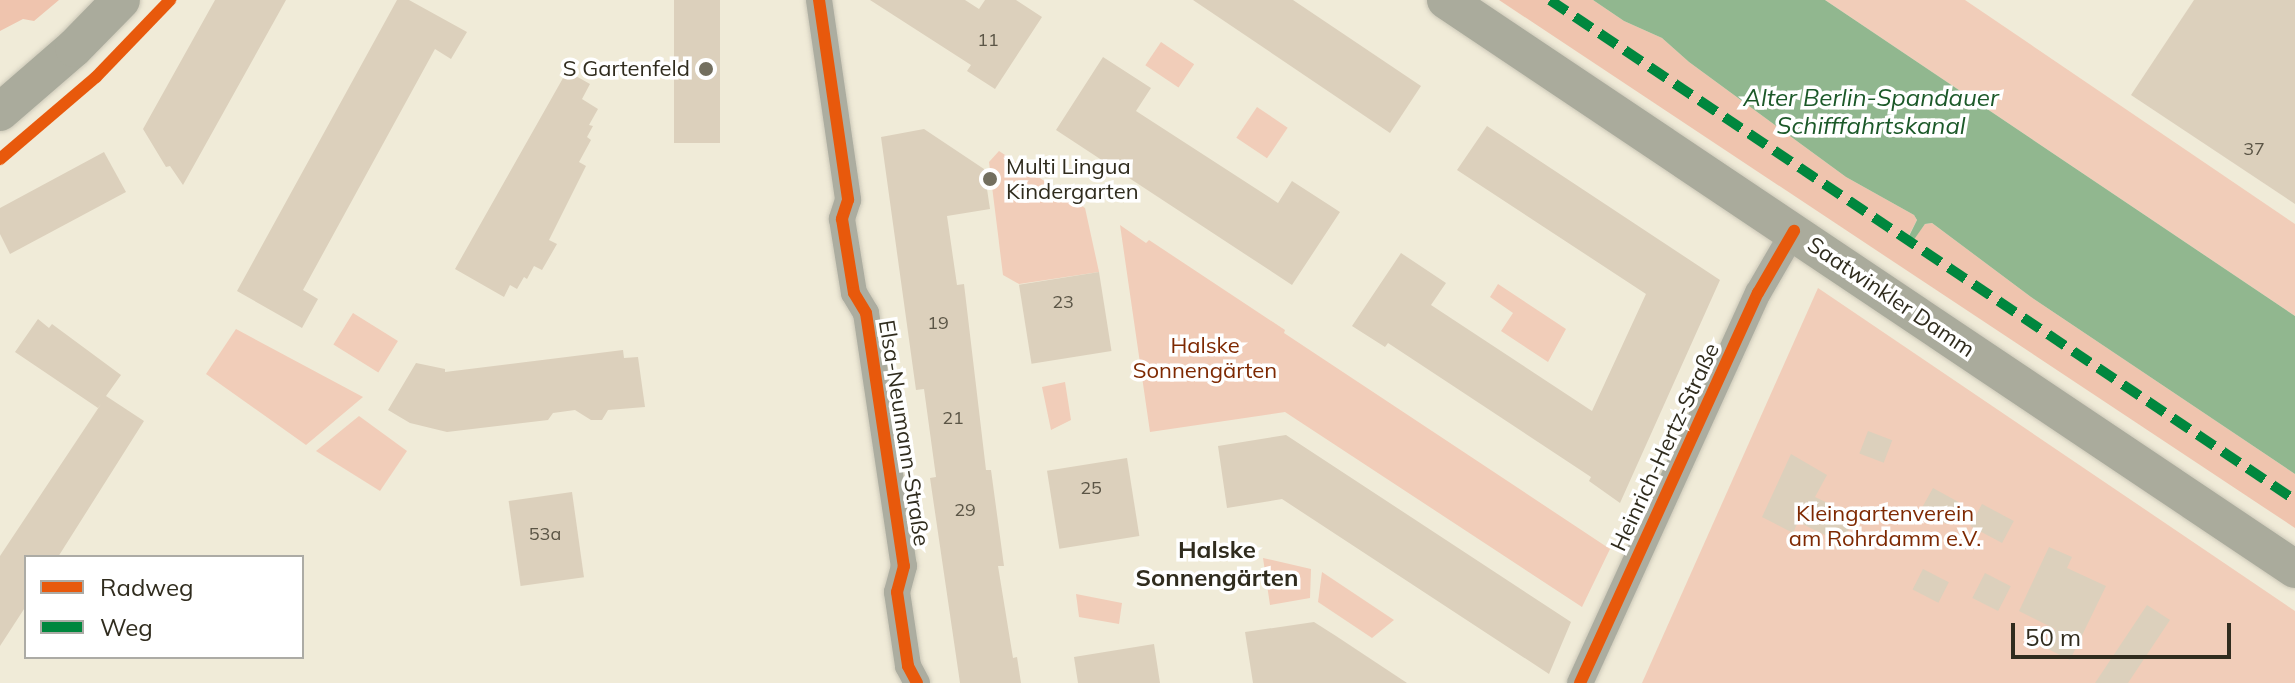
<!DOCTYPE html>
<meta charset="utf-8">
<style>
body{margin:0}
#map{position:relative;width:2295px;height:683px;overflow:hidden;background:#f0ebd8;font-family:Mulish,sans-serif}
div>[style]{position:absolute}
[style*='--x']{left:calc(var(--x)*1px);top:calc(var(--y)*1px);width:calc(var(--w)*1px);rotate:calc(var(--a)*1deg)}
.green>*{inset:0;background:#f1cdb9;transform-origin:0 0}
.forest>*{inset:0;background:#efc4ae}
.water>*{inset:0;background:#91b78f}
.building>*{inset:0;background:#dcd0bc;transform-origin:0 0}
.roads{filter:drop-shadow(0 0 2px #ccc8b8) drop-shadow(0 0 2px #ccc8b8)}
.street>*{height:26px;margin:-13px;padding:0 13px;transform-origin:13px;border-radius:13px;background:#acada0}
.secondary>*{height:38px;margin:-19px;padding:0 19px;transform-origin:19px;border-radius:19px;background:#aaab9c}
.quiet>*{height:10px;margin-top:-5px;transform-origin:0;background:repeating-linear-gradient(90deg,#00873e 0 20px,transparent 0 30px)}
.cycleway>*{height:12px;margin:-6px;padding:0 6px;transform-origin:6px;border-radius:6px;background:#e8590c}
.dots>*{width:22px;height:22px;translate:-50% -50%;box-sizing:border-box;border:4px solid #fff;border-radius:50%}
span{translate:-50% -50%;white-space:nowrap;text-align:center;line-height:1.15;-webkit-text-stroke:7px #fff;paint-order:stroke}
.number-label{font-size:18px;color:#5b5546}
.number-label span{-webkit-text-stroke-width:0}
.poi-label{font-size:22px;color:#302c1e}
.right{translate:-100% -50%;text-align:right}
.left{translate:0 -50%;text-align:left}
.street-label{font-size:22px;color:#302c1e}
.park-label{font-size:22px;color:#7e2902}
.water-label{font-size:24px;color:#1c5929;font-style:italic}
.neighbourhood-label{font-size:24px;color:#302c1e;font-weight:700}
.legend{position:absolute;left:24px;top:555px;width:280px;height:104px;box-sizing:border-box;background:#fff;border:2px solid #acaba5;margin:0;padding:10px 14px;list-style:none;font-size:24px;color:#302c1e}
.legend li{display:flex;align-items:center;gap:16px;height:40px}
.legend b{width:40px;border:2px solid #acaba5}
.scale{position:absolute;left:2011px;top:623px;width:220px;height:36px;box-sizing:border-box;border:4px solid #302c1e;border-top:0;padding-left:10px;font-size:24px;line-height:28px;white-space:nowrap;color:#302c1e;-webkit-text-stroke:6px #fff;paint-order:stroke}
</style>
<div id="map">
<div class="green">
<i style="clip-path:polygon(1825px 0,1965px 0,2295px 224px,2295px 316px)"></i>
<i style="left:1161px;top:42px;width:40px;height:28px;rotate:34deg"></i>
<i style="left:1257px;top:107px;width:37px;height:37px;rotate:34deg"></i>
<i style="clip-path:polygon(999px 151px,1085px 208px,1099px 272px,1019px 284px,1003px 275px,989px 162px)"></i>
<i style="clip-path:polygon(1120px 225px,1146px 243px,1149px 240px,1285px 330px,1284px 333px,1610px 549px,1582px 607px,1285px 412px,1150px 432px)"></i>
<i style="clip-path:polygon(1498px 284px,1566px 329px,1548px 362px,1501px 331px,1513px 313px,1490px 297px)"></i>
<i style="clip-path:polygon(1818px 288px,2295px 611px,2295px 683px,1642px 683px)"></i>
<i style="left:353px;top:313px;width:53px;height:37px;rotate:32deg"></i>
<i style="clip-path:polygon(236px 329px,363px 397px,306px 445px,206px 374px)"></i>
<i style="clip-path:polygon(1065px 382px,1071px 420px,1051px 430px,1042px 387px)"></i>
<i style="clip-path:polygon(359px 416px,407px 451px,380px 491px,316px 451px)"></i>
<i style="clip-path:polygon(1263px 558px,1311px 569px,1310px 598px,1270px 605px)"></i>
<i style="clip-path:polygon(1322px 572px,1394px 620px,1372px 638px,1318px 602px)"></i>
<i style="clip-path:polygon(1076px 594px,1122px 603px,1119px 624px,1079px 617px)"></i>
</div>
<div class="forest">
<i style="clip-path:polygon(0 0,59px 0,34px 21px,23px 19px,0 31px)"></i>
<i style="clip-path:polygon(1499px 0,1593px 0,1624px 21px,1662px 38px,1689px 62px,1846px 177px,1914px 215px,1917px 220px,1908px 237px,1913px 240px,1925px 224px,1932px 223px,2031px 297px,2295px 474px,2295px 528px)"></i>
</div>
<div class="water">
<i style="clip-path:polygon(1593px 0,1825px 0,2295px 316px,2295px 474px,2031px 297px,1932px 223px,1925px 224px,1913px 241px,1908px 238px,1917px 220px,1914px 215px,1846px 177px,1689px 62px,1662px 38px,1624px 21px)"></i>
</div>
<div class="building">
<i style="clip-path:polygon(215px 0,286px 0,183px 185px,170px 166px,166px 167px,143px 129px)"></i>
<i style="clip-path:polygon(397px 0,409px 0,467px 32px,451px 59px,435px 49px,303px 290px,318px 299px,302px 328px,237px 291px)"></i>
<i style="left:674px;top:0;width:46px;height:143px"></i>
<i style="clip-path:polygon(870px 0,965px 0,979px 9px,985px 0,1016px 0,1042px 17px,995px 89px,967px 71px,971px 65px)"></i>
<i style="clip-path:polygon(1193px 0,1293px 0,1421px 86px,1390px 133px)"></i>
<i style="clip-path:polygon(2194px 0,2295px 0,2295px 204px,2131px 95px)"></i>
<i style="clip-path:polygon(1103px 57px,1151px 88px,1136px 111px,1278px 203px,1292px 181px,1340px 212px,1292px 285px,1056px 130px)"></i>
<i style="clip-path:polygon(567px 71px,590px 84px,582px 99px,598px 109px,589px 125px,593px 126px,587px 137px,591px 140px,579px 162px,586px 166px,549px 240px,557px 244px,542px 270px,534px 266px,527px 279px,524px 277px,517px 289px,510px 285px,504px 297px,455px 269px)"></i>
<i style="clip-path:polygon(1487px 126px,1720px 280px,1620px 503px,1589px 481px,1591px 477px,1388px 343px,1385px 347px,1352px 326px,1401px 253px,1446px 283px,1431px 305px,1592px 411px,1646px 294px,1457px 170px)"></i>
<i style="clip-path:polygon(924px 129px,984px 169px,990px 209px,947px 216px,957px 285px,964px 284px,986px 470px,991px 470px,1004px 566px,998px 566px,1013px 658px,1017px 657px,1021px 683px,960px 683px,930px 478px,936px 477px,924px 389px,916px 390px,881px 137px)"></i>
<i style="clip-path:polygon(104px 152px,126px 192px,10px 254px,0 234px,0 208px)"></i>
<i style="left:1099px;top:272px;width:80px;height:81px;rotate:81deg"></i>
<i style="clip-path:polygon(38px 319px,49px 328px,52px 324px,121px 375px,106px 396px,144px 421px,58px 557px,26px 557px,26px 606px,0 646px,0 556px,101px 404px,98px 408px,15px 352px)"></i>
<i style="clip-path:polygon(623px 350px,624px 358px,638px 357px,645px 407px,608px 410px,602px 420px,591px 420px,575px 410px,553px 413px,548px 420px,447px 432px,410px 423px,388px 410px,416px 363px,445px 369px,445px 372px)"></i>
<i style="left:1868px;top:431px;width:26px;height:24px;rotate:21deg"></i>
<i style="clip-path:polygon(1286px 435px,1571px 622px,1549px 674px,1282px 499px,1227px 508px,1218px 446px)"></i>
<i style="clip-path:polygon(1791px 454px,1827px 475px,1815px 497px,1855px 516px,1842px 543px,1798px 522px,1793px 533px,1762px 517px)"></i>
<i style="left:1127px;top:458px;width:79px;height:81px;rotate:81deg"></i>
<i style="left:1933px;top:488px;width:29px;height:25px;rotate:29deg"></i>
<i style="left:572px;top:492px;width:86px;height:64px;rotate:82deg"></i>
<i style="left:1982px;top:504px;width:36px;height:25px;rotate:28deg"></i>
<i style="clip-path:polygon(2049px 547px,2072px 557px,2067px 568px,2106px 586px,2070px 660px,2046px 648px,2055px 629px,2019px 611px)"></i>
<i style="left:1923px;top:569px;width:29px;height:23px;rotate:27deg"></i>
<i style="left:1985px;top:573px;width:29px;height:28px;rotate:27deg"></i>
<i style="clip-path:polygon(2147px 605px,2170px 620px,2128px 683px,2095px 683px)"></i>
<i style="clip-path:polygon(1314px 622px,1336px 636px,1407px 683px,1253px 683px,1245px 632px)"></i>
<i style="clip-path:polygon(1154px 644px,1160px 683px,1078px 683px,1074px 657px)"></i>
</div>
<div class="roads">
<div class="street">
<i style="--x:819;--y:0;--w:202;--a:81.7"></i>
<i style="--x:848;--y:200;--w:20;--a:108"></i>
<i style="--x:842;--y:219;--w:75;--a:80.8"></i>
<i style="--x:854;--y:293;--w:23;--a:59"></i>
<i style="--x:866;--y:313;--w:256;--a:81.5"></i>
<i style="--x:904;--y:566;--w:27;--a:105"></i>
<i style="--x:897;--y:592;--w:75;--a:81.5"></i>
<i style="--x:908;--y:666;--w:19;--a:62"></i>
<i style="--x:1580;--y:683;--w:429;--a:-65.5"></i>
<i style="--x:1758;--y:293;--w:72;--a:-59.9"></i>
</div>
<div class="secondary">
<i style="--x:1446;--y:0;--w:1022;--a:33.83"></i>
<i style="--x:0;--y:112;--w:98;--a:-40.9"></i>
<i style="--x:74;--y:48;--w:67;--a:-45.6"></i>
</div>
</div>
<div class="quiet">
<i style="--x:1550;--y:0;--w:897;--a:33.87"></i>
</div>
<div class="cycleway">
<i style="--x:819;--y:0;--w:202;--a:81.7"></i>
<i style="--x:848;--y:200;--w:20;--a:108"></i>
<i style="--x:842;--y:219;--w:75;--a:80.8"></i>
<i style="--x:854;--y:293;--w:23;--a:59"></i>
<i style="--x:866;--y:313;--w:256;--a:81.5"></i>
<i style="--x:904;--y:566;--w:27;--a:105"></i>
<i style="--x:897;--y:592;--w:75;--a:81.5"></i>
<i style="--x:908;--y:666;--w:19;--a:62"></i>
<i style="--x:0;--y:159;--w:126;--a:-40.5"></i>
<i style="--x:96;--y:77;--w:107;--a:-46.1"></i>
<i style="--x:1580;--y:683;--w:429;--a:-65.5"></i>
<i style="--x:1758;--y:293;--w:72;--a:-59.9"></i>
</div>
<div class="dots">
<i style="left:706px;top:69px;background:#736f5f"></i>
<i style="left:990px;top:179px;background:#736f5f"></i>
</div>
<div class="number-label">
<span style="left:988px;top:40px">11</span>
<span style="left:2254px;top:149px">37</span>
<span style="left:1063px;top:302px">23</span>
<span style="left:938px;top:323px">19</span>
<span style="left:953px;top:418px">21</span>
<span style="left:1091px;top:488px">25</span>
<span style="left:965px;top:510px">29</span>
<span style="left:545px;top:534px">53a</span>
</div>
<div class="poi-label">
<span class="right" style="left:690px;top:69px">S Gartenfeld</span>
<span class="left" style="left:1006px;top:179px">Multi Lingua<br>Kindergarten</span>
</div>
<div class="street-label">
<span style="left:1891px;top:297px;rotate:34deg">Saatwinkler Damm</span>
<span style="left:904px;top:433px;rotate:81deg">Elsa-Neumann-Straße</span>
<span style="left:1665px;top:447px;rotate:-65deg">Heinrich-Hertz-Straße</span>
</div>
<div class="park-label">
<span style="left:1205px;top:358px">Halske<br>Sonnengärten</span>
<span style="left:1885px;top:526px">Kleingartenverein<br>am Rohrdamm e.V.</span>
</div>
<div class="water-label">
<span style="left:1871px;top:112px">Alter Berlin-Spandauer<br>Schifffahrtskanal</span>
</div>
<div class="neighbourhood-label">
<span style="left:1217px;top:564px">Halske<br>Sonnengärten</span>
</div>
<ul class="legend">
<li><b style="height:10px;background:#e8590c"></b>Radweg</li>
<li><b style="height:10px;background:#00873e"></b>Weg</li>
</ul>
<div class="scale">50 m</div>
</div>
